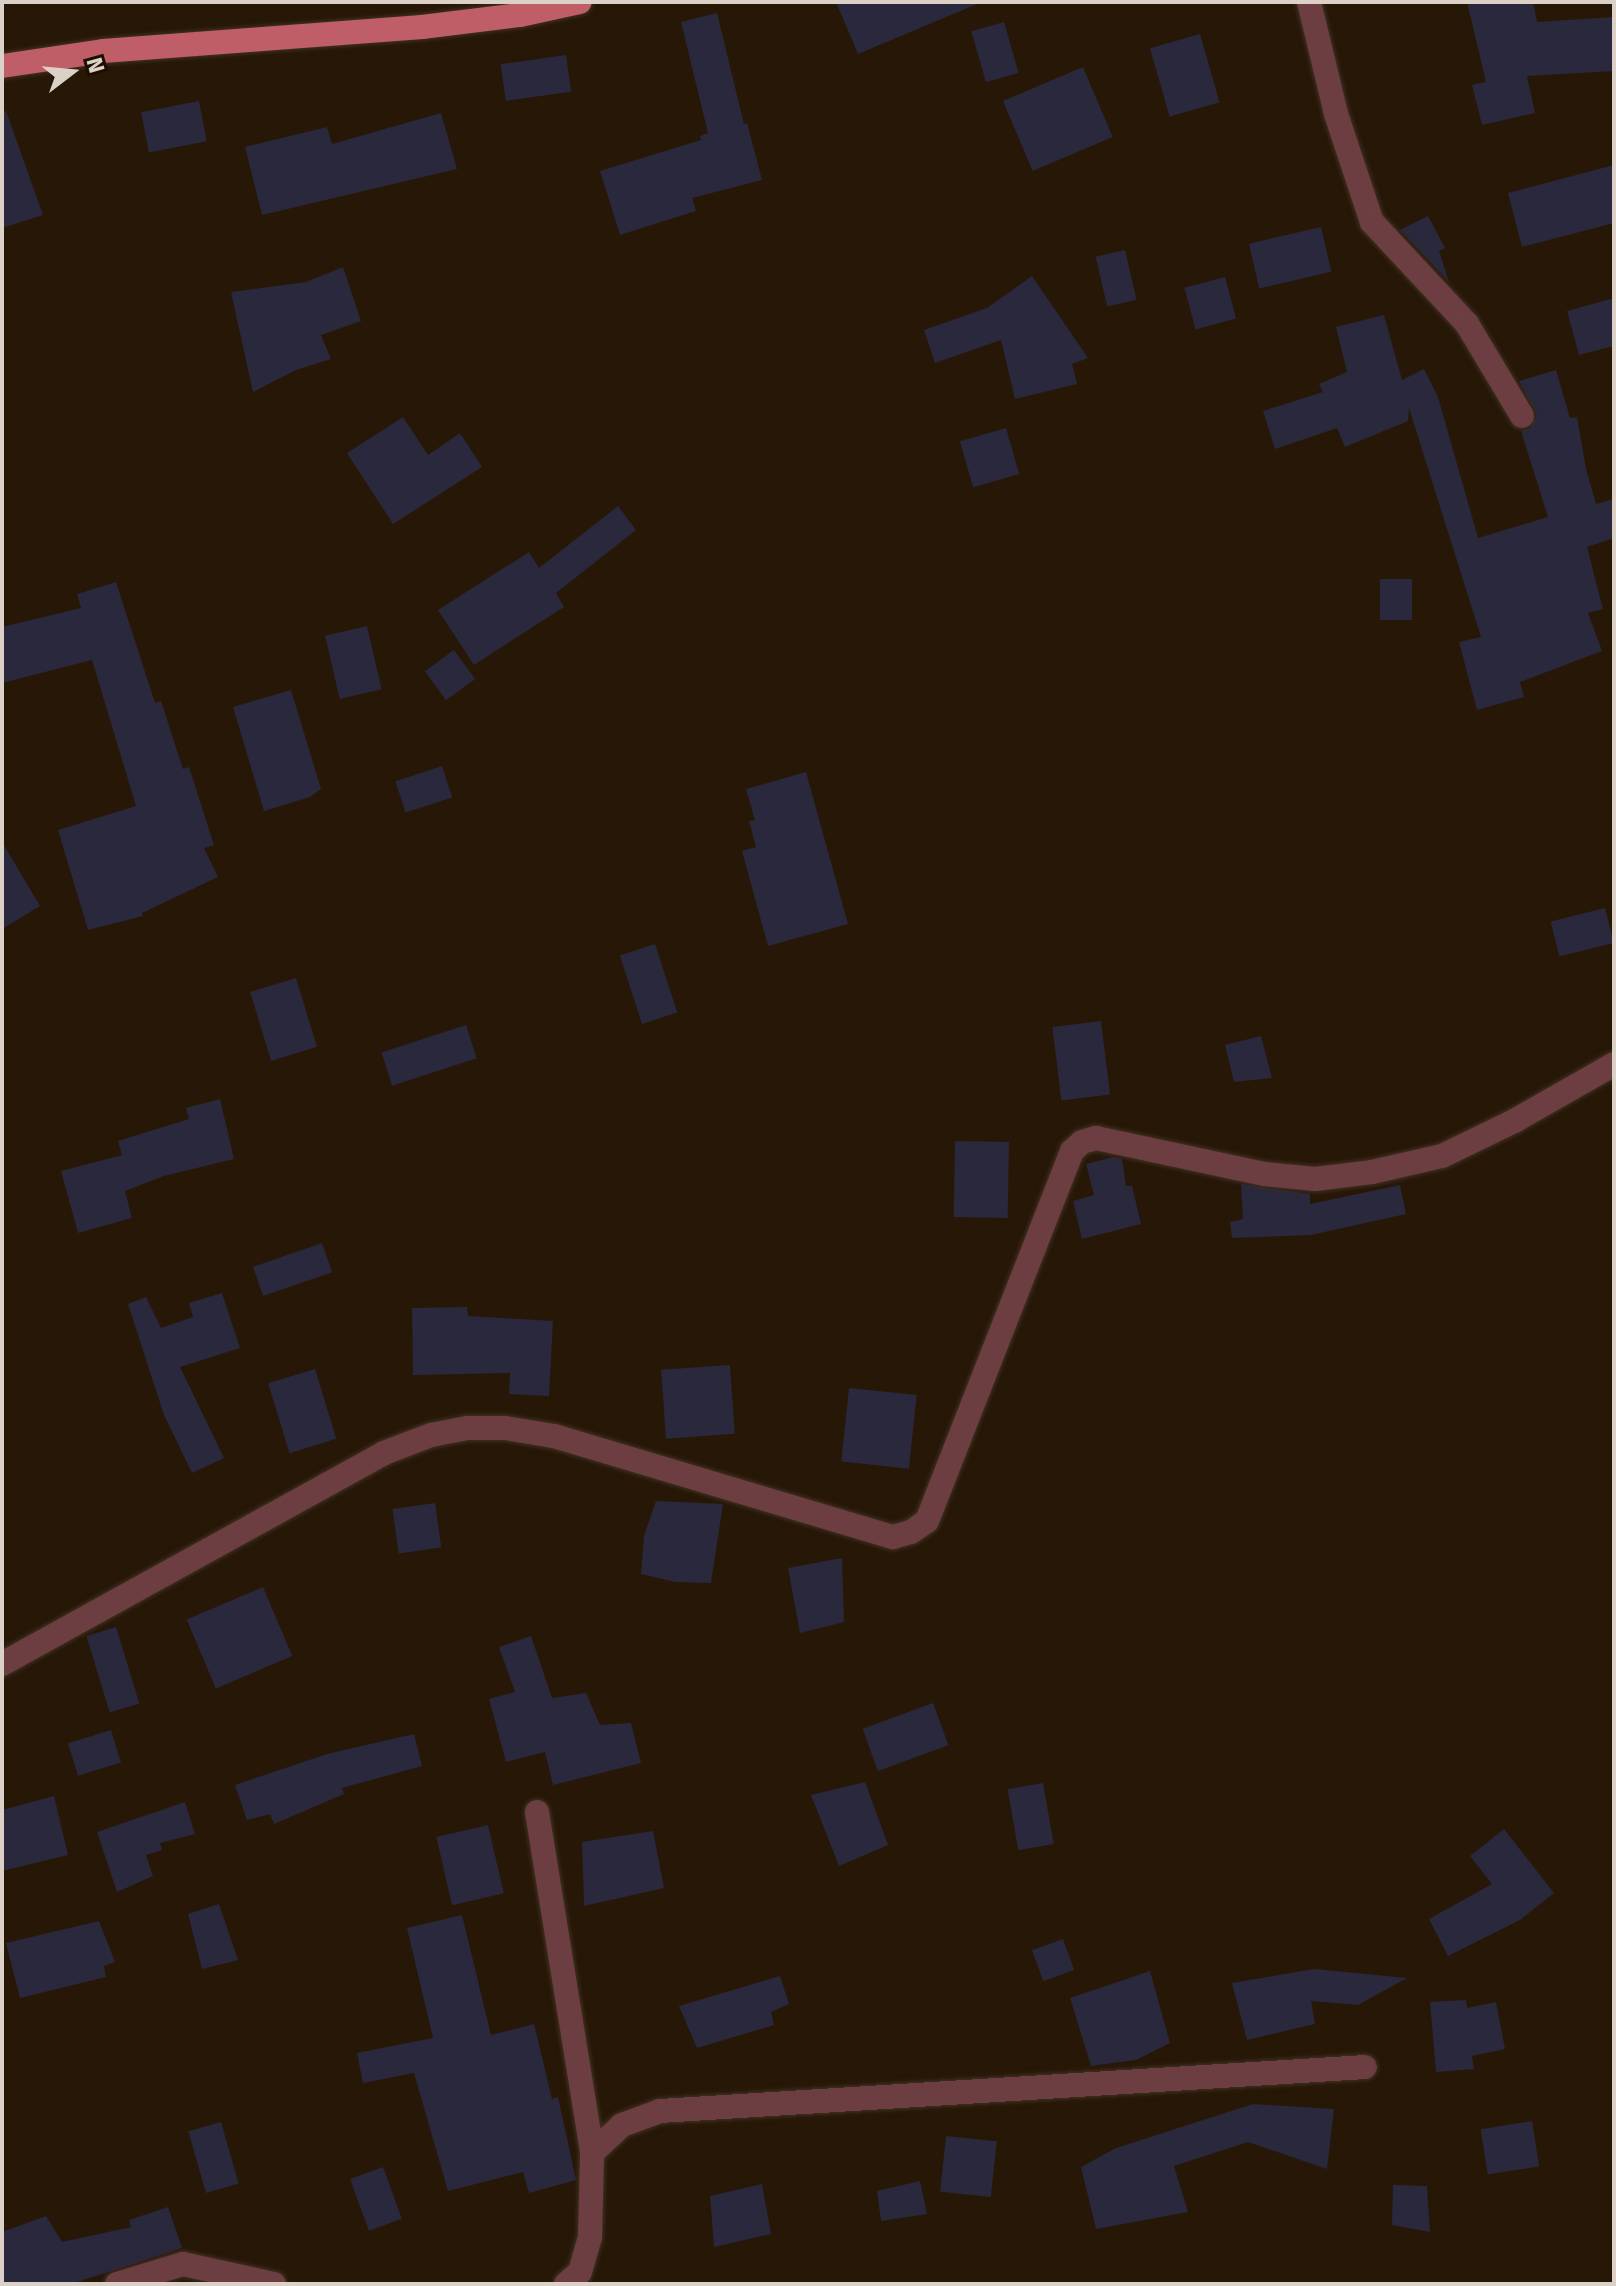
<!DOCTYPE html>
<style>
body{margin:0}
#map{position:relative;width:1616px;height:2286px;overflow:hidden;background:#271707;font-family:"Fira Sans",sans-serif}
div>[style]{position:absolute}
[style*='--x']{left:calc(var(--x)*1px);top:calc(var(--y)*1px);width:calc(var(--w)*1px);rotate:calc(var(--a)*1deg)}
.building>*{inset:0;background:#2a283c;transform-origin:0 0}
.roads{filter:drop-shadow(0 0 2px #403122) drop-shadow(0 0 2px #403122)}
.minor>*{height:24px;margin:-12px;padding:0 12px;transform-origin:12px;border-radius:12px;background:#6d3e41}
.major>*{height:24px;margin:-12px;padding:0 12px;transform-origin:12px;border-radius:12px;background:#bf5e67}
span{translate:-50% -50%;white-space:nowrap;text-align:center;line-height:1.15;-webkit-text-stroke:6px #1d0e01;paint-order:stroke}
.frame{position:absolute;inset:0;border:4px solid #dcd1c7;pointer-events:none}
.north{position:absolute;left:32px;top:32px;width:80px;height:80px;-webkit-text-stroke:6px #1d0e01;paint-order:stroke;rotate:74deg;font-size:22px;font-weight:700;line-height:32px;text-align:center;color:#dcd1c7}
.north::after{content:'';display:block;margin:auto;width:28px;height:36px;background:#dcd1c7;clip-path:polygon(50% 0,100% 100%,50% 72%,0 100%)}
</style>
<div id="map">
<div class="building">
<i style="clip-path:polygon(836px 2px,982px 2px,858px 54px)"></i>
<i style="clip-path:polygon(1467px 2px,1533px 2px,1537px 22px,1614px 17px,1614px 71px,1527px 76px,1535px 113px,1482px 125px,1472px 85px,1486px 82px)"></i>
<i style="clip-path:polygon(717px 13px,744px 124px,747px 123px,762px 180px,692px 198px,696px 211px,620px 235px,600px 171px,701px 140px,700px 136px,708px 133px,681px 22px)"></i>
<i style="left:1004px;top:22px;width:53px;height:34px;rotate:74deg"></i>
<i style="left:1200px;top:34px;width:71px;height:52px;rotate:74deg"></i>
<i style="left:566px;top:55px;width:37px;height:66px;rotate:82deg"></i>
<i style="left:1083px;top:67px;width:76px;height:87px;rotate:67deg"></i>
<i style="left:199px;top:101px;width:41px;height:59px;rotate:79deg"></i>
<i style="clip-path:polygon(6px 111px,43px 215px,2px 228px,2px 112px)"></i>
<i style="clip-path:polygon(441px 113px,457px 169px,262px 215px,245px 147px,327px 127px,332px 144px)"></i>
<i style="clip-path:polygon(1614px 165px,1614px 223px,1522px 247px,1508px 193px)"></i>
<i style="clip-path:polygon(1428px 216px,1445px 248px,1439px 251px,1449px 282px,1400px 230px)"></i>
<i style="left:1321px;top:227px;width:46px;height:74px;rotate:77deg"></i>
<i style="left:1125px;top:250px;width:51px;height:30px;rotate:77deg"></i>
<i style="clip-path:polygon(343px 267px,361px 321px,321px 335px,331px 359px,296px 370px,253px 392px,231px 292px,306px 282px)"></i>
<i style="clip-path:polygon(1032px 276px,1088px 358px,1072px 364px,1077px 384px,1015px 399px,1001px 340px,935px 363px,924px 330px,987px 308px)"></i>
<i style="left:1225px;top:277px;width:43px;height:42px;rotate:75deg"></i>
<i style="clip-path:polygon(1614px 298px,1614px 346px,1579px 355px,1567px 311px)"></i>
<i style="clip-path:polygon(1384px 315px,1402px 380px,1424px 369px,1438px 397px,1478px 538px,1548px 517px,1521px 431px,1530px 428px,1537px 415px,1519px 381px,1556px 370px,1570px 418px,1577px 417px,1586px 469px,1596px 504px,1614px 499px,1614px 538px,1587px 547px,1603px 609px,1588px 613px,1602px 651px,1520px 682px,1524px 697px,1477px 710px,1459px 642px,1481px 637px,1409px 408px,1408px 421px,1345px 447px,1337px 428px,1275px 449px,1263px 411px,1323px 392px,1319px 384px,1347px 372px,1336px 327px)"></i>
<i style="clip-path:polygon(403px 417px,428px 455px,460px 433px,482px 467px,393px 524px,347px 453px)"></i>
<i style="left:1006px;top:428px;width:48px;height:48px;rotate:74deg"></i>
<i style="clip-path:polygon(618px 506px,636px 530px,556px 593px,564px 607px,474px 665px,438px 610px,529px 552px,539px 568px)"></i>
<i style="left:1380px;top:579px;width:32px;height:41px"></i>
<i style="clip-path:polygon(116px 582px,155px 703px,161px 701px,183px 769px,189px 767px,214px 845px,204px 848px,218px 877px,142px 913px,143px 916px,88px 930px,58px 830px,136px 806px,92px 660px,2px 683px,2px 627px,81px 608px,77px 594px)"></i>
<i style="left:367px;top:626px;width:65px;height:43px;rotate:77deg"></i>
<i style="left:454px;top:650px;width:36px;height:36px;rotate:54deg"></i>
<i style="clip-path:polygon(291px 690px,321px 789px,310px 797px,264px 811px,233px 707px)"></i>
<i style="left:442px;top:766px;width:33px;height:49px;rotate:72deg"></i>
<i style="clip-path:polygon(806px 772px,848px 924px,768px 946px,742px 851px,756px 847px,749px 821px,755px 820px,746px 789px)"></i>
<i style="clip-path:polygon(2px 842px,40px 906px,2px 929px)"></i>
<i style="left:1605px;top:908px;width:36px;height:56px;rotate:76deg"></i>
<i style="left:655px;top:944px;width:72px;height:37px;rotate:72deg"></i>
<i style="left:296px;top:978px;width:72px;height:48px;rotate:73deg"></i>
<i style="left:1101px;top:1021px;width:74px;height:49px;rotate:83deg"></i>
<i style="left:466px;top:1025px;width:35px;height:89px;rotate:72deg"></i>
<i style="clip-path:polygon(1261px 1036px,1272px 1078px,1234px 1082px,1225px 1045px)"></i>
<i style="clip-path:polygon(220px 1099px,234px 1159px,164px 1176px,125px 1191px,132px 1218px,78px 1233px,61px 1171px,122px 1155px,118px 1141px,189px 1119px,186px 1108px)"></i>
<i style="left:955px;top:1141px;width:54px;height:76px;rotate:1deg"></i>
<i style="clip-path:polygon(1113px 1157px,1122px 1159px,1126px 1186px,1132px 1186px,1141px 1224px,1082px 1239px,1073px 1201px,1094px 1195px,1086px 1164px)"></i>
<i style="clip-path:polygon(1241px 1184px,1310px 1194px,1310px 1204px,1400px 1185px,1406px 1214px,1311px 1235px,1232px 1238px,1230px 1222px,1243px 1219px)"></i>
<i style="left:322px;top:1243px;width:31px;height:73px;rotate:71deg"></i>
<i style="clip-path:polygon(222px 1293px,240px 1348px,180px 1367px,224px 1458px,192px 1473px,164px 1415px,128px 1304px,146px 1297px,161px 1328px,193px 1317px,189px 1303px)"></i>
<i style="clip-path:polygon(467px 1307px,468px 1316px,553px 1321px,549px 1396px,509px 1394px,510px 1373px,413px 1375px,412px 1308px)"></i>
<i style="left:730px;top:1365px;width:69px;height:69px;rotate:86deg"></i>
<i style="left:315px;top:1369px;width:73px;height:49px;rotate:73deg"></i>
<i style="left:849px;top:1388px;width:68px;height:74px;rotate:6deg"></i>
<i style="clip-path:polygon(656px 1501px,723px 1504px,711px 1583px,675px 1582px,641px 1574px,644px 1536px)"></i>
<i style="left:435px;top:1503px;width:45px;height:43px;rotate:82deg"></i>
<i style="clip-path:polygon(842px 1558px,844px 1622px,800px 1633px,788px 1568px)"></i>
<i style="left:263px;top:1587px;width:75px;height:83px;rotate:67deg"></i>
<i style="left:116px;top:1627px;width:80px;height:31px;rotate:73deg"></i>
<i style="clip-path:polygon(531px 1636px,552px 1698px,586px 1693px,600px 1725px,631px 1723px,641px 1763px,553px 1785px,545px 1752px,506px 1762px,489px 1699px,515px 1692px,499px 1647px)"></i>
<i style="left:933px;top:1703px;width:45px;height:75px;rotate:70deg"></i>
<i style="left:111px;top:1730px;width:34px;height:45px;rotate:73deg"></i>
<i style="clip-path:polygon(414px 1734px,422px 1766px,342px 1788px,344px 1794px,274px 1824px,270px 1814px,247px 1820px,235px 1785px,327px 1754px)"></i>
<i style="clip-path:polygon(865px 1782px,888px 1845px,839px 1866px,811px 1795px)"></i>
<i style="left:1043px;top:1783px;width:62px;height:36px;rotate:80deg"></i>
<i style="clip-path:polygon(54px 1796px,68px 1855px,2px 1871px,2px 1810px)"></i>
<i style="clip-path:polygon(185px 1802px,195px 1834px,160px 1843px,162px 1850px,146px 1855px,153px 1876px,117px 1892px,97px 1832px)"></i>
<i style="left:488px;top:1825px;width:70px;height:53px;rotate:77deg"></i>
<i style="clip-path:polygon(1504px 1829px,1554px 1893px,1520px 1920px,1448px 1956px,1429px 1919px,1492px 1884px,1470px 1856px)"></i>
<i style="clip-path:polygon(653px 1831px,664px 1888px,584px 1906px,582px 1842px)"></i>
<i style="clip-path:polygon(219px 1904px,238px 1960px,202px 1969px,188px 1914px)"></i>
<i style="clip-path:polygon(462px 1915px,491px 2035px,534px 2024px,552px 2099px,558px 2097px,576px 2180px,529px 2193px,523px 2172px,448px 2191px,414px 2073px,363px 2083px,357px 2053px,433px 2038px,407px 1928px)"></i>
<i style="clip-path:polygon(99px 1921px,115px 1962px,104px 1966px,106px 1977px,20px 1998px,6px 1943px)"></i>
<i style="left:1063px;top:1939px;width:33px;height:33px;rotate:70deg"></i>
<i style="clip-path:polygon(1314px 1969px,1407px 1978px,1358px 2005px,1311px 2001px,1315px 2024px,1247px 2040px,1232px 1983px)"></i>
<i style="clip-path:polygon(1150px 1971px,1170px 2043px,1136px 2060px,1091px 2066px,1070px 1998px)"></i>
<i style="clip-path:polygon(780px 1976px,789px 2004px,771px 2012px,774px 2025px,697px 2048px,679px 2006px)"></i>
<i style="clip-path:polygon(1466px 2000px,1467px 2008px,1496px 2002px,1505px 2049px,1472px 2056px,1474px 2069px,1436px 2072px,1430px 2002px)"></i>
<i style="clip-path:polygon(1253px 2104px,1334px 2109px,1327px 2169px,1248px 2142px,1174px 2166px,1188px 2212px,1096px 2229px,1081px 2167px,1116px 2148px)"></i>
<i style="left:1532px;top:2121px;width:46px;height:52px;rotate:81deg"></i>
<i style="left:221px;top:2122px;width:64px;height:34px;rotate:74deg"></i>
<i style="left:946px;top:2136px;width:51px;height:56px;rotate:6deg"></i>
<i style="left:383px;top:2167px;width:55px;height:35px;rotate:70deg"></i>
<i style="clip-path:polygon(920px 2181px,927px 2214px,881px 2221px,877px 2191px)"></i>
<i style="clip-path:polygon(762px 2184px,771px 2234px,714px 2247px,710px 2196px)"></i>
<i style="clip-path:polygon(1393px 2185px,1427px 2186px,1430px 2232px,1392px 2225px)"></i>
<i style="clip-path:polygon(168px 2207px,182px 2248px,71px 2284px,2px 2284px,2px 2232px,46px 2216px,62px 2242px,131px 2227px,129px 2220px)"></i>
</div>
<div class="roads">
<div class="minor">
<i style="--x:1309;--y:2;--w:115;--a:76.4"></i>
<i style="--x:1336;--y:114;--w:114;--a:71.6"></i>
<i style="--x:1372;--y:222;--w:139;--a:47"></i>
<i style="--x:1467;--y:324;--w:107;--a:59.1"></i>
<i style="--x:2;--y:1664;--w:436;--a:-28.9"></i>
<i style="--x:384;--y:1453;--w:50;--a:-21"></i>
<i style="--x:431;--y:1435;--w:37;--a:-11"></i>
<i style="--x:467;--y:1428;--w:38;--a:0"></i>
<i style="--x:505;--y:1428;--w:50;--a:9.3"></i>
<i style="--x:554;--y:1436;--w:354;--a:16.6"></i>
<i style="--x:893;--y:1537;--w:19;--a:-16"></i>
<i style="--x:911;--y:1532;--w:19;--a:-35"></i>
<i style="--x:927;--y:1521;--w:397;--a:-68.6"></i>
<i style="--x:1072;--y:1151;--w:13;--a:-42"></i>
<i style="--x:1082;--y:1142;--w:15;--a:-16"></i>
<i style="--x:1096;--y:1138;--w:172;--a:12.1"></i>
<i style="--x:1264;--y:1174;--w:51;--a:5.6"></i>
<i style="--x:1315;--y:1179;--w:57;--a:-7"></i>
<i style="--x:1372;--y:1172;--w:72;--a:-12.9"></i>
<i style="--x:1442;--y:1156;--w:82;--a:-25.9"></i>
<i style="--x:1516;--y:1120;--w:113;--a:-29.7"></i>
<i style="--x:537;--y:1812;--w:345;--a:80.8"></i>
<i style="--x:117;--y:2284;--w:69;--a:-16.9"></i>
<i style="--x:183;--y:2264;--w:93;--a:12.4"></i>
<i style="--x:566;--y:2284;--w:18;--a:-41"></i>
<i style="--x:580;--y:2272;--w:36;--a:-74"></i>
<i style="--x:590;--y:2237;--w:84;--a:-88.6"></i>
<i style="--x:592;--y:2153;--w:41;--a:-43"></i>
<i style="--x:622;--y:2125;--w:40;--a:-20.2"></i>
<i style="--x:660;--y:2111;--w:706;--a:-3.57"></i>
</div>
<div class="major">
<i style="--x:2;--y:66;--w:102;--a:-8.4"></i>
<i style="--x:103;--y:51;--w:320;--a:-4.3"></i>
<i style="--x:422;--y:27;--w:99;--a:-7"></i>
<i style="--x:520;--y:15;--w:61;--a:-12.2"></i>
</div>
</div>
<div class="frame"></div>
<div class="north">N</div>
</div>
